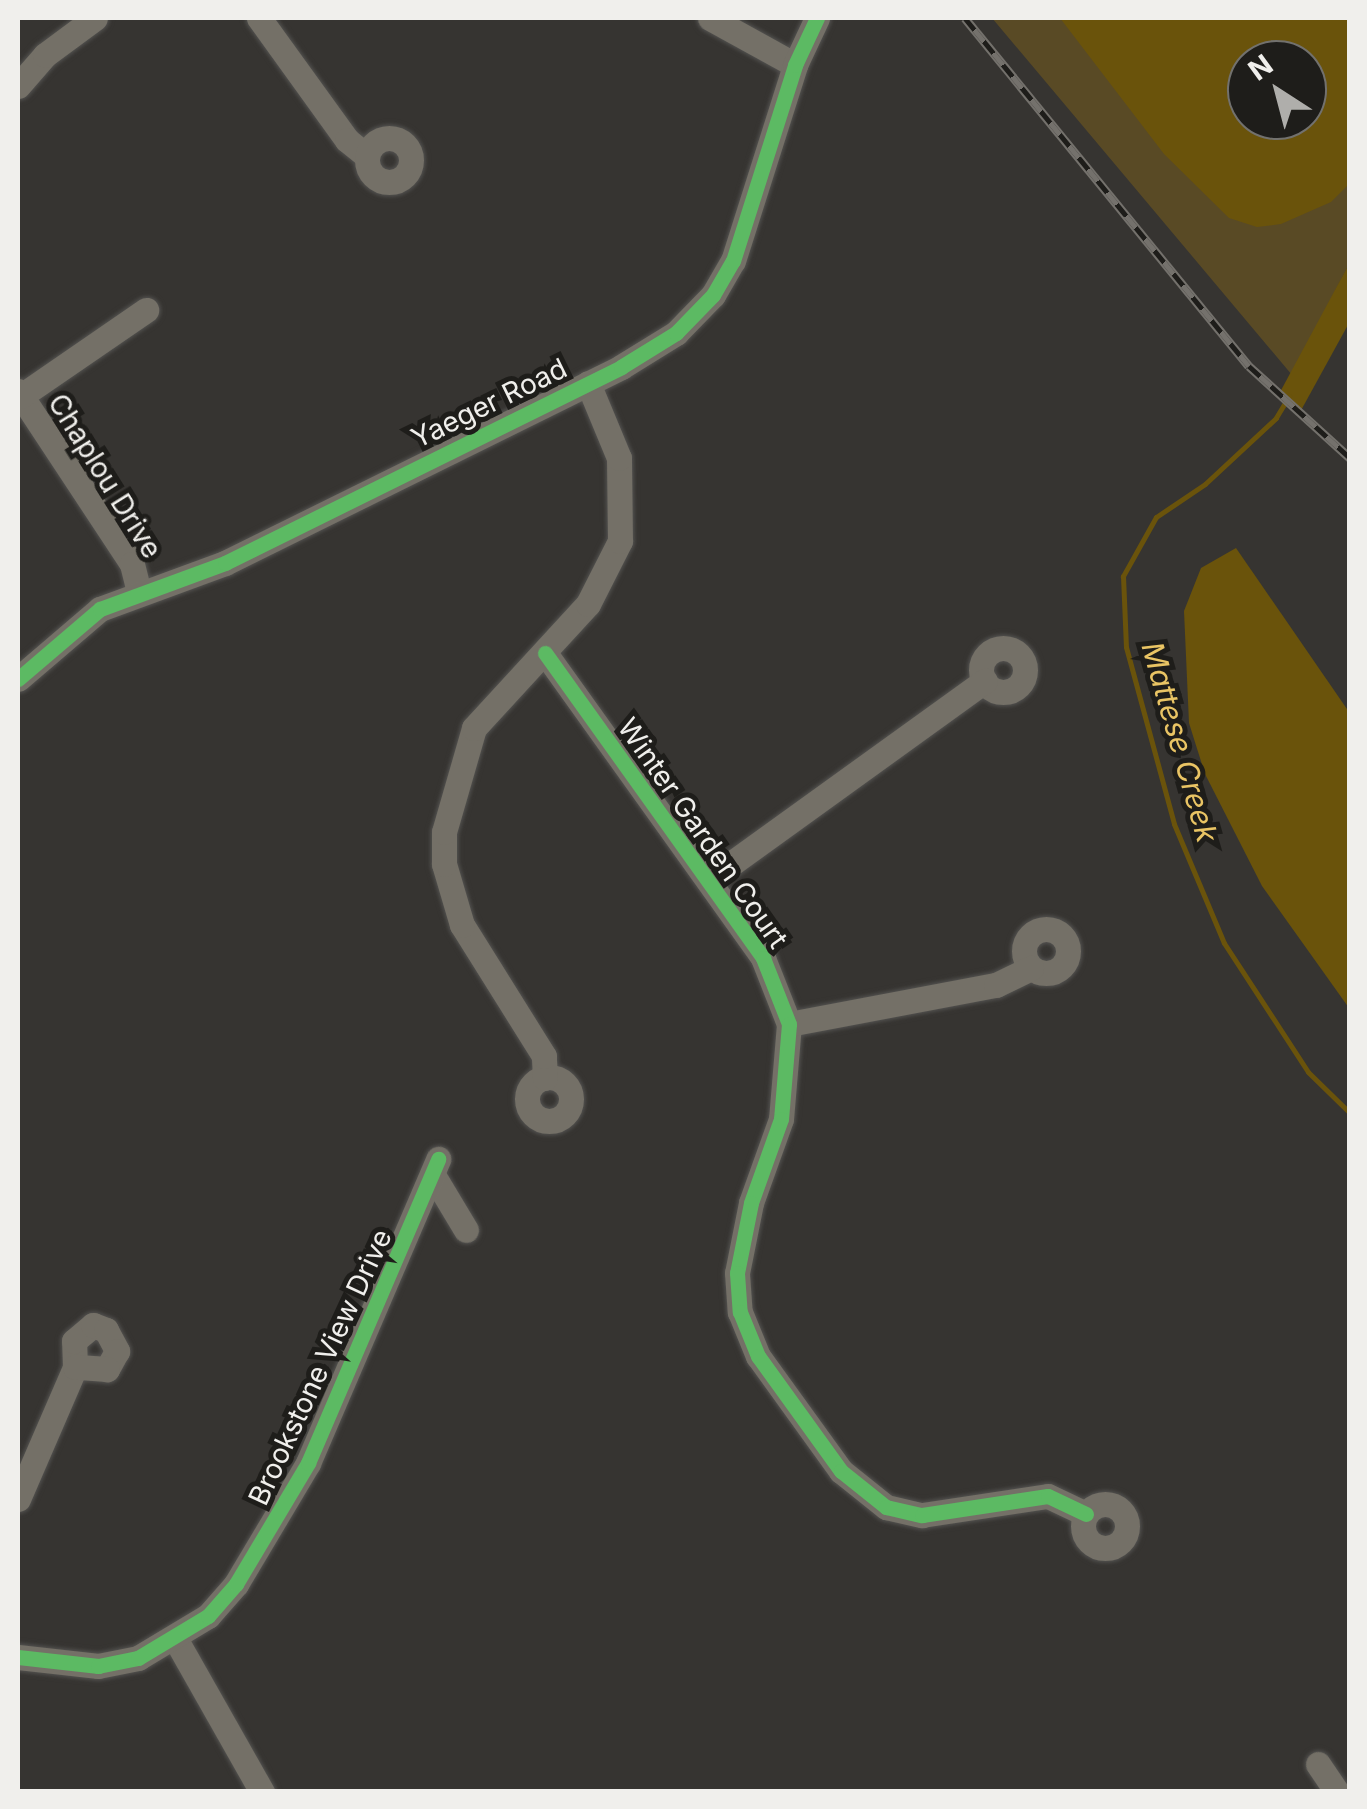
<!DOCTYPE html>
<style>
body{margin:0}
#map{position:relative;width:1367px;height:1809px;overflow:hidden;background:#363431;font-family:Inter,sans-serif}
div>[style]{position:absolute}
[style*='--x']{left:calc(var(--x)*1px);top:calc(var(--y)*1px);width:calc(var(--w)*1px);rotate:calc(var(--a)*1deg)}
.green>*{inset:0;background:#594a25}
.water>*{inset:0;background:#6a530b}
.stream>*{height:5px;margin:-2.5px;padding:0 2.5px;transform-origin:2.5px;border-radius:2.5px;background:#6a530b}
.roads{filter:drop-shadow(0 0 2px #535250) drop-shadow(0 0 2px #535250)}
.minor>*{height:25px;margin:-12.5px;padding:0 12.5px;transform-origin:12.5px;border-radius:12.5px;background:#747067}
.minor>.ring{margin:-12.5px;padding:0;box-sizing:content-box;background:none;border:25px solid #747067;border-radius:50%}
.rail>*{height:9px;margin-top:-4.5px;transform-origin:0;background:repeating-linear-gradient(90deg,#1e1d1a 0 15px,#74716c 0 30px);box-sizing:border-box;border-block:2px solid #74716c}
.cycleway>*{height:15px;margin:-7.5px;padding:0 7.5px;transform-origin:7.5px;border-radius:7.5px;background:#5cba63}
span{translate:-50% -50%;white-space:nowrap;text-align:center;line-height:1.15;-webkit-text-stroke:10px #1e1d1a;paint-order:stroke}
.street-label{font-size:28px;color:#f0efec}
.water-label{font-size:30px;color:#e9c464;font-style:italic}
.frame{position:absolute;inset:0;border:20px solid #f0efec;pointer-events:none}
.north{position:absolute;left:1227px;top:40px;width:100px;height:100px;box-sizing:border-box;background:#1e1d1a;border:2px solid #72716e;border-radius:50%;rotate:324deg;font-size:28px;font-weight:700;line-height:40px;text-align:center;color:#f0efec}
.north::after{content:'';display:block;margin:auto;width:35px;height:45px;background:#afaeab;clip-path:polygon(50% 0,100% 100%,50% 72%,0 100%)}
</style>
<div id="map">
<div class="green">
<i style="clip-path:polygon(evenodd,992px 18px,1349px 18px,1349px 264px,1292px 375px,992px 18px,1247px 60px,1307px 60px,1307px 120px,1247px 120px,1247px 60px)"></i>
</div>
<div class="water">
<i style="clip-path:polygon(evenodd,1060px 18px,1349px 18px,1349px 184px,1331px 202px,1281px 224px,1257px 227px,1229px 218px,1164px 154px,1060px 18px,1247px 60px,1307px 60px,1307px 120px,1247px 120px,1247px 60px)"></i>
<i style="clip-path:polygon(1349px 264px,1349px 323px,1299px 414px,1279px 394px)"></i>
<i style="clip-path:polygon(1236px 548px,1349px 712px,1349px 1008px,1262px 886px,1205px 774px,1189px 723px,1184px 611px,1201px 568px)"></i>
</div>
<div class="stream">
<i style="--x:1289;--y:396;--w:26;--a:121"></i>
<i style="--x:1276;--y:418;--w:97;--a:137.1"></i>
<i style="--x:1205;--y:484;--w:59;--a:146"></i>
<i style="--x:1156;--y:517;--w:68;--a:119.2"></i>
<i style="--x:1123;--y:576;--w:71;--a:87.6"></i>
<i style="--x:1126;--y:647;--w:183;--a:74.8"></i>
<i style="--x:1174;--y:824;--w:129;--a:67.2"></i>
<i style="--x:1224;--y:943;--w:154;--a:56.9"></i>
<i style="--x:1308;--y:1072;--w:59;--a:44.3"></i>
</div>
<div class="roads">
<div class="minor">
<i style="--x:259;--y:18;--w:150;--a:54.2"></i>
<i style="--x:347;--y:140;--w:26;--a:39"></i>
<i style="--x:710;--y:18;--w:97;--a:28.9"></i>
<i style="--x:18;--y:86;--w:41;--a:-48.9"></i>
<i style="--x:45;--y:55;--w:62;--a:-36.5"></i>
<i class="ring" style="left:367px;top:138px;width:19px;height:19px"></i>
<i style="--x:18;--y:391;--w:207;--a:56.6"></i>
<i style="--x:132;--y:564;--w:30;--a:76"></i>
<i style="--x:21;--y:396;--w:152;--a:-34.5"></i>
<i class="ring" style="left:981px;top:648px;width:19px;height:19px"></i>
<i style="--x:545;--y:653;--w:375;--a:54.4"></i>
<i style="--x:763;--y:958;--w:71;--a:68.5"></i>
<i style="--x:789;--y:1024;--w:95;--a:94.8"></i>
<i style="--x:781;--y:1119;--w:89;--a:109.7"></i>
<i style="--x:751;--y:1203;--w:71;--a:101.3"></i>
<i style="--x:737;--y:1273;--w:39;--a:86"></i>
<i style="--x:740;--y:1312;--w:48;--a:67.8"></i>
<i style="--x:758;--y:1356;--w:142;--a:54.2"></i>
<i style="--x:841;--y:1471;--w:58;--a:38.7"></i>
<i style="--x:886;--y:1507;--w:37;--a:13"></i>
<i style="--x:922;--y:1515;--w:127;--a:-8.6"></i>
<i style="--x:1048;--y:1496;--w:42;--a:25.3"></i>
<i style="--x:18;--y:679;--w:108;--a:-40.5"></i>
<i style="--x:100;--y:609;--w:133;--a:-20.2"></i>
<i style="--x:225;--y:563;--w:442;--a:-26.3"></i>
<i style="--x:621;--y:367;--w:65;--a:-31.7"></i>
<i style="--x:676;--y:333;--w:53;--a:-45.8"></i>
<i style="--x:713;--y:295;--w:39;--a:-60"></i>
<i style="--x:733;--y:261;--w:206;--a:-72.4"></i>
<i style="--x:795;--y:65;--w:52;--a:-64.9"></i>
<i style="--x:710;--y:879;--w:339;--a:-35.8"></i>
<i class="ring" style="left:1024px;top:929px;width:19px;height:19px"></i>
<i style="--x:789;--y:1024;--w:211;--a:-10.7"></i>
<i style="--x:996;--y:985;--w:39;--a:-26"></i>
<i class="ring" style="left:527px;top:1077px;width:19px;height:19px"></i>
<i style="--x:545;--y:1078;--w:22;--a:-93"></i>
<i style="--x:544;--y:1056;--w:155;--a:-122"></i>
<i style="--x:462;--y:925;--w:64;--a:-106.4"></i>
<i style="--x:444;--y:864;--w:32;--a:-90"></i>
<i style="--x:444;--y:832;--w:108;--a:-73.9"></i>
<i style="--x:474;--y:728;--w:168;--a:-47.4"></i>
<i style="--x:588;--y:604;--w:71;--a:-63.1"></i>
<i style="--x:620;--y:541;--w:83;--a:-90.7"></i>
<i style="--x:619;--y:458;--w:81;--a:-112.5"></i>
<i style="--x:433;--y:1175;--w:64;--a:59"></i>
<i style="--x:18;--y:1499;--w:144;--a:-66.6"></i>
<i style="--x:75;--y:1367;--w:26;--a:-92"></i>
<i style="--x:74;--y:1341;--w:25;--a:-40"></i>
<i style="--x:93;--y:1325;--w:14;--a:21"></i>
<i style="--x:106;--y:1330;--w:24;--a:62"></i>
<i style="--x:117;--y:1351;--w:21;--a:119"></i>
<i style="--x:107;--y:1369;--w:32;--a:-176"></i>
<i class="ring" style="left:1083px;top:1504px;width:19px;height:19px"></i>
<i style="--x:176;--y:1640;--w:175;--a:60.5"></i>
<i style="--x:18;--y:1657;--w:81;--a:6.4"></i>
<i style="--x:98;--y:1666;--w:41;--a:-11.3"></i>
<i style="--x:138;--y:1658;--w:82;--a:-31"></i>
<i style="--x:208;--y:1616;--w:43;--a:-48.8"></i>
<i style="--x:236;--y:1584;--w:141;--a:-59.2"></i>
<i style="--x:308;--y:1463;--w:331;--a:-66.8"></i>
<i style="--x:1318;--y:1764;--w:34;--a:56"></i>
</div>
</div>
<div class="rail">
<i style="--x:965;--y:18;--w:449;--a:50.8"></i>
<i style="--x:1249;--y:366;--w:137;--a:42.3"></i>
</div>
<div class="cycleway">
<i style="--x:545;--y:653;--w:375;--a:54.4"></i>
<i style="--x:763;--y:958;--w:71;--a:68.5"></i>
<i style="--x:789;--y:1024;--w:95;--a:94.8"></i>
<i style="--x:781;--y:1119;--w:89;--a:109.7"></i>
<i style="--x:751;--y:1203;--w:71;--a:101.3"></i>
<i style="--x:737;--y:1273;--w:39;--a:86"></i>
<i style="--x:740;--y:1312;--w:48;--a:67.8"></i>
<i style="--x:758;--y:1356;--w:142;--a:54.2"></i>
<i style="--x:841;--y:1471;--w:58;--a:38.7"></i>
<i style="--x:886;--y:1507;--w:37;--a:13"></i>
<i style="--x:922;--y:1515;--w:127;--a:-8.6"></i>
<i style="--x:1048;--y:1496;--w:42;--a:25.3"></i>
<i style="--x:18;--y:679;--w:108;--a:-40.5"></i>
<i style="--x:100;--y:609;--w:133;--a:-20.2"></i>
<i style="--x:225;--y:563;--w:442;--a:-26.3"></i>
<i style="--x:621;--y:367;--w:65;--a:-31.7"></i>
<i style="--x:676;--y:333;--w:53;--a:-45.8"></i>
<i style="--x:713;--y:295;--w:39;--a:-60"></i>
<i style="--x:733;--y:261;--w:206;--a:-72.4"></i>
<i style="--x:795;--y:65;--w:52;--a:-64.9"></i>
<i style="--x:18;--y:1657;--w:81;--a:6.4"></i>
<i style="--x:98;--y:1666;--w:41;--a:-11.3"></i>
<i style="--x:138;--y:1658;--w:82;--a:-31"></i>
<i style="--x:208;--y:1616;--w:43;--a:-48.8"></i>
<i style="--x:236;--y:1584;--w:141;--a:-59.2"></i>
<i style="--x:308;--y:1463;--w:331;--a:-66.8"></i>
</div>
<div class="street-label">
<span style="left:489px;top:403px;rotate:-26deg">Yaeger Road</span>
<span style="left:105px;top:476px;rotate:58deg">Chaplou Drive</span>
<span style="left:703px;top:833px;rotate:55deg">Winter Garden Court</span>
<span style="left:320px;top:1367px;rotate:-65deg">Brookstone View Drive</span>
</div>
<div class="water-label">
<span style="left:1180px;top:742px;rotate:74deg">Mattese Creek</span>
</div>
<div class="frame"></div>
<div class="north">N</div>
</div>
